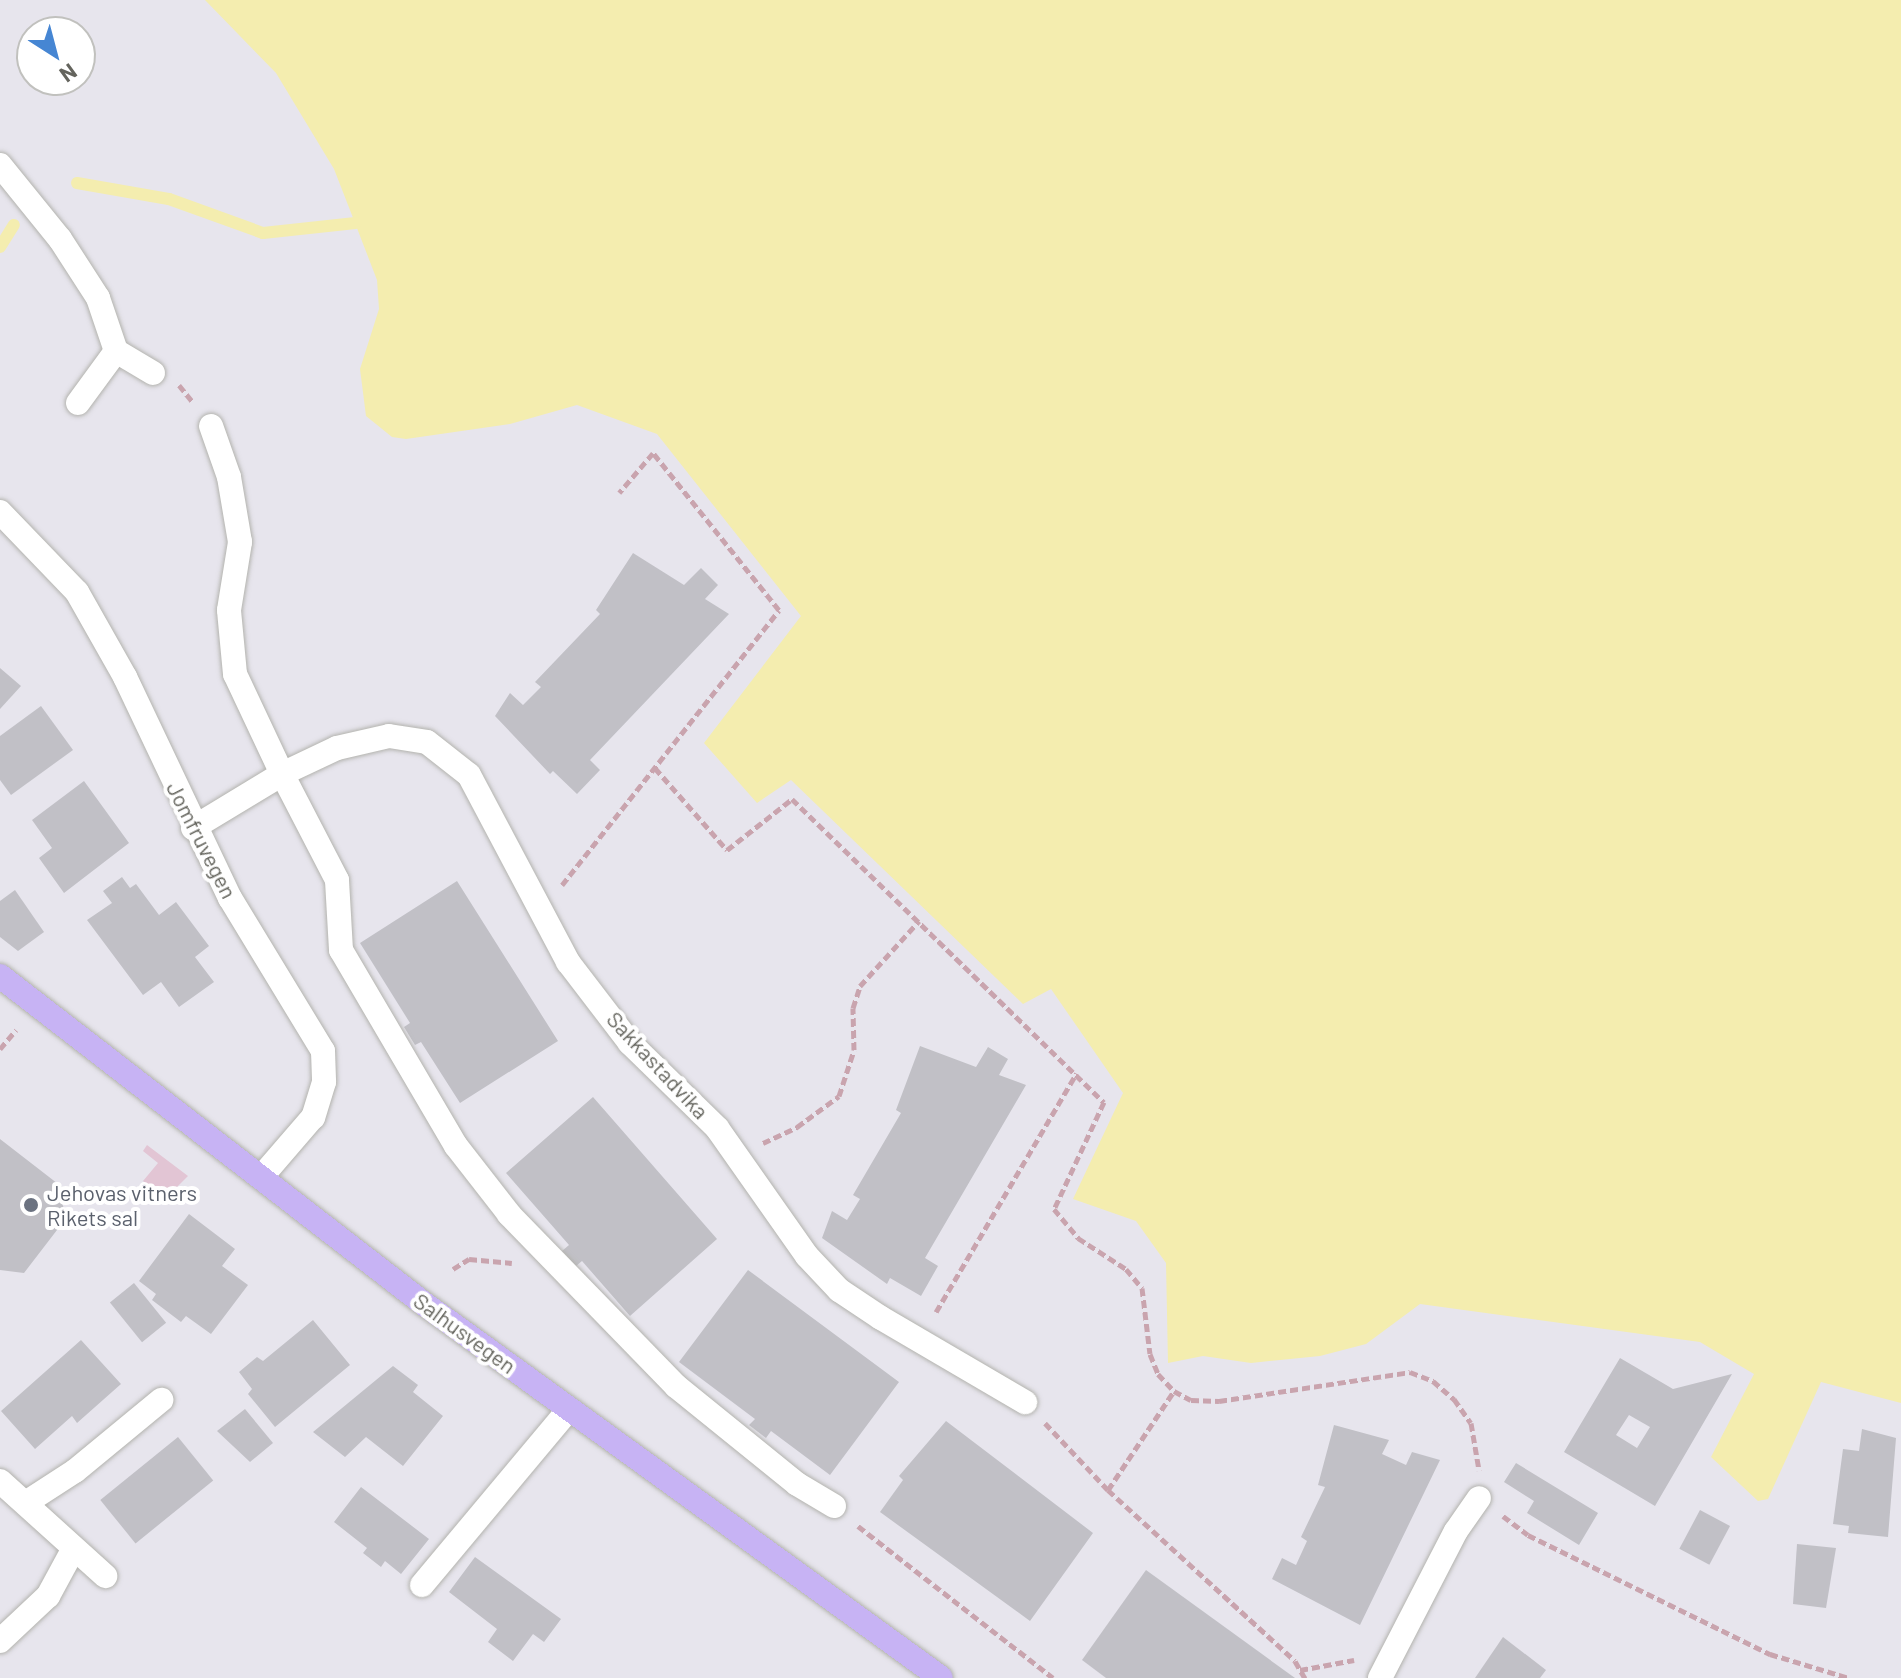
<!DOCTYPE html>
<style>
body{margin:0}
#map{position:relative;width:1901px;height:1678px;overflow:hidden;background:#e7e5ed;font-family:Barlow,sans-serif}
div>[style]{position:absolute}
[style*='--x']{left:calc(var(--x)*1px);top:calc(var(--y)*1px);width:calc(var(--w)*1px);rotate:calc(var(--a)*1deg)}
.green>*{inset:0;background:#e2c5d4}
.water>*{inset:0;background:#f4edaf}
.stream>*{height:12px;margin:-6px;padding:0 6px;transform-origin:6px;border-radius:6px;background:#f4edaf}
.building>*{inset:0;background:#c1c0c6;transform-origin:0 0}
.path>*{height:5px;margin-top:-2.5px;transform-origin:0;background:repeating-linear-gradient(90deg,#c9a4ae 0 8px,transparent 0 12px)}
.roads{filter:drop-shadow(0 0 2px #b3b3ae) drop-shadow(0 0 2px #b3b3ae)}
.minor>*{height:24px;margin:-12px;padding:0 12px;transform-origin:12px;border-radius:12px;background:#fff}
.major>*{height:24px;margin:-12px;padding:0 12px;transform-origin:12px;border-radius:12px;background:#c7b3f4}
.dots>*{width:22px;height:22px;translate:-50% -50%;box-sizing:border-box;border:4px solid #fff;border-radius:50%}
span{translate:-50% -50%;white-space:nowrap;text-align:center;line-height:1.15;-webkit-text-stroke:8px #fff;paint-order:stroke}
.street-label{font-size:22px;color:#64645d}
.worship-label{font-size:22px;color:#5b616d}
.left{translate:0 -50%;text-align:left}
.north{position:absolute;left:16px;top:16px;width:80px;height:80px;box-sizing:border-box;background:#fff;border:2px solid #c1c1be;border-radius:50%;rotate:144deg;font-size:22px;font-weight:700;line-height:32px;text-align:center;color:#64645d}
.north::after{content:'';display:block;margin:auto;width:28px;height:36px;background:#4686d3;clip-path:polygon(50% 0,100% 100%,50% 72%,0 100%)}
</style>
<div id="map">
<div class="green">
<i style="clip-path:polygon(147px 1145px,188px 1176px,166px 1198px,143px 1181px,158px 1163px,143px 1151px)"></i>
</div>
<div class="water">
<i style="clip-path:polygon(205px 0,1901px 0,1901px 1403px,1821px 1382px,1768px 1499px,1758px 1501px,1711px 1457px,1754px 1374px,1700px 1342px,1420px 1304px,1366px 1344px,1320px 1356px,1251px 1363px,1203px 1356px,1168px 1363px,1166px 1263px,1136px 1221px,1073px 1199px,1123px 1093px,1051px 989px,1023px 1004px,791px 780px,757px 803px,704px 743px,801px 616px,657px 434px,577px 405px,510px 424px,406px 439px,392px 437px,366px 416px,360px 369px,379px 309px,377px 280px,355px 223px,334px 169px,276px 73px)"></i>
</div>
<div class="stream">
<i style="--x:77;--y:183;--w:93;--a:9.9"></i>
<i style="--x:169;--y:199;--w:100;--a:19.9"></i>
<i style="--x:263;--y:233;--w:93;--a:-6.2"></i>
<i style="--x:0;--y:247;--w:26;--a:-58"></i>
</div>
<div class="building">
<i style="clip-path:polygon(633px 553px,684px 585px,701px 568px,718px 585px,705px 599px,729px 614px,590px 760px,600px 770px,577px 794px,553px 771px,550px 774px,495px 716px,510px 693px,523px 705px,541px 687px,535px 682px,600px 614px,596px 610px)"></i>
<i style="clip-path:polygon(0 668px,21px 686px,0 709px)"></i>
<i style="clip-path:polygon(41px 706px,73px 750px,11px 795px,0 780px,0 736px)"></i>
<i style="clip-path:polygon(84px 781px,129px 843px,64px 893px,39px 858px,52px 848px,32px 820px)"></i>
<i style="clip-path:polygon(122px 877px,130px 888px,136px 884px,159px 915px,176px 902px,209px 946px,195px 957px,214px 982px,179px 1007px,161px 982px,143px 995px,87px 920px,112px 903px,103px 891px)"></i>
<i style="clip-path:polygon(457px 881px,558px 1041px,460px 1103px,421px 1042px,415px 1045px,404px 1027px,410px 1023px,360px 943px)"></i>
<i style="clip-path:polygon(15px 890px,44px 932px,18px 951px,0 937px,0 901px)"></i>
<i style="clip-path:polygon(920px 1046px,976px 1067px,988px 1047px,1008px 1059px,999px 1075px,1026px 1085px,925px 1258px,938px 1266px,921px 1296px,890px 1278px,887px 1284px,822px 1238px,832px 1211px,847px 1220px,860px 1199px,853px 1195px,901px 1113px,896px 1110px)"></i>
<i style="clip-path:polygon(593px 1097px,717px 1239px,630px 1316px,582px 1261px,576px 1266px,562px 1251px,569px 1245px,506px 1173px)"></i>
<i style="clip-path:polygon(0 1139px,62px 1187px,58px 1192px,67px 1217px,24px 1273px,0 1270px)"></i>
<i style="clip-path:polygon(189px 1214px,235px 1249px,222px 1266px,248px 1285px,211px 1334px,186px 1316px,181px 1322px,152px 1300px,156px 1294px,139px 1281px)"></i>
<i style="clip-path:polygon(748px 1270px,899px 1382px,830px 1475px,771px 1431px,766px 1438px,749px 1425px,755px 1419px,679px 1362px)"></i>
<i style="left:134px;top:1283px;width:51px;height:31px;rotate:51deg"></i>
<i style="clip-path:polygon(313px 1320px,350px 1365px,275px 1427px,248px 1394px,252px 1389px,239px 1372px,257px 1357px,263px 1361px)"></i>
<i style="clip-path:polygon(81px 1340px,121px 1384px,77px 1423px,72px 1416px,35px 1449px,1px 1411px)"></i>
<i style="clip-path:polygon(evenodd,1620px 1358px,1673px 1389px,1732px 1374px,1655px 1506px,1564px 1452px,1620px 1358px,1629px 1415px,1650px 1427px,1637px 1448px,1616px 1435px,1629px 1415px)"></i>
<i style="clip-path:polygon(393px 1366px,418px 1385px,413px 1392px,443px 1416px,403px 1466px,366px 1437px,345px 1457px,313px 1432px)"></i>
<i style="clip-path:polygon(245px 1409px,273px 1443px,250px 1462px,217px 1431px)"></i>
<i style="clip-path:polygon(946px 1421px,1093px 1533px,1030px 1621px,880px 1512px,903px 1480px,899px 1476px)"></i>
<i style="clip-path:polygon(1334px 1425px,1389px 1440px,1382px 1454px,1406px 1465px,1412px 1452px,1440px 1460px,1360px 1625px,1272px 1579px,1282px 1558px,1296px 1565px,1307px 1541px,1301px 1537px,1325px 1487px,1318px 1485px)"></i>
<i style="clip-path:polygon(1862px 1429px,1896px 1438px,1888px 1537px,1848px 1533px,1849px 1526px,1833px 1524px,1843px 1449px,1859px 1451px)"></i>
<i style="left:178px;top:1437px;width:56px;height:100px;rotate:51deg"></i>
<i style="clip-path:polygon(1516px 1463px,1598px 1513px,1579px 1545px,1527px 1513px,1534px 1501px,1504px 1482px)"></i>
<i style="clip-path:polygon(361px 1487px,429px 1539px,401px 1574px,385px 1561px,381px 1567px,363px 1553px,367px 1548px,334px 1522px)"></i>
<i style="left:1700px;top:1510px;width:34px;height:44px;rotate:28deg"></i>
<i style="clip-path:polygon(1797px 1544px,1836px 1548px,1826px 1608px,1793px 1604px)"></i>
<i style="clip-path:polygon(475px 1557px,561px 1619px,544px 1642px,533px 1634px,513px 1661px,488px 1642px,497px 1629px,449px 1592px)"></i>
<i style="clip-path:polygon(1146px 1570px,1295px 1678px,1106px 1678px,1082px 1660px)"></i>
<i style="clip-path:polygon(1503px 1637px,1546px 1670px,1540px 1678px,1475px 1678px)"></i>
</div>
<div class="path">
<i style="--x:179;--y:385;--w:22;--a:51"></i>
<i style="--x:655;--y:768;--w:109;--a:48.7"></i>
<i style="--x:727;--y:850;--w:83;--a:-38.1"></i>
<i style="--x:792;--y:799;--w:435;--a:44.2"></i>
<i style="--x:1104;--y:1102;--w:118;--a:115"></i>
<i style="--x:1054;--y:1209;--w:38;--a:50"></i>
<i style="--x:1078;--y:1238;--w:57;--a:32.9"></i>
<i style="--x:1126;--y:1269;--w:25;--a:50"></i>
<i style="--x:1142;--y:1288;--w:66;--a:83.1"></i>
<i style="--x:1150;--y:1354;--w:22;--a:68"></i>
<i style="--x:1158;--y:1374;--w:23;--a:47"></i>
<i style="--x:1174;--y:1391;--w:19;--a:28"></i>
<i style="--x:1191;--y:1400;--w:28;--a:2"></i>
<i style="--x:1219;--y:1401;--w:193;--a:-8.6"></i>
<i style="--x:1410;--y:1372;--w:25;--a:21"></i>
<i style="--x:1433;--y:1381;--w:28;--a:41"></i>
<i style="--x:1454;--y:1399;--w:29;--a:55"></i>
<i style="--x:1471;--y:1423;--w:48;--a:80.3"></i>
<i style="--x:562;--y:885;--w:350;--a:-51.7"></i>
<i style="--x:779;--y:610;--w:201;--a:-128.7"></i>
<i style="--x:653;--y:453;--w:52;--a:130.4"></i>
<i style="--x:0;--y:1049;--w:25;--a:-50"></i>
<i style="--x:763;--y:1143;--w:38;--a:-25"></i>
<i style="--x:797;--y:1127;--w:52;--a:-36.4"></i>
<i style="--x:839;--y:1096;--w:48;--a:-71.9"></i>
<i style="--x:854;--y:1050;--w:42;--a:-91.4"></i>
<i style="--x:853;--y:1008;--w:23;--a:-72"></i>
<i style="--x:860;--y:986;--w:88;--a:-47.8"></i>
<i style="--x:453;--y:1269;--w:19;--a:-32"></i>
<i style="--x:469;--y:1259;--w:43;--a:5.3"></i>
<i style="--x:936;--y:1312;--w:277;--a:-59.5"></i>
<i style="--x:1045;--y:1423;--w:92;--a:46.8"></i>
<i style="--x:1108;--y:1490;--w:253;--a:42.4"></i>
<i style="--x:1295;--y:1661;--w:20;--a:60"></i>
<i style="--x:1108;--y:1490;--w:119;--a:-56.3"></i>
<i style="--x:1503;--y:1516;--w:31;--a:37"></i>
<i style="--x:1528;--y:1535;--w:270;--a:26.2"></i>
<i style="--x:1770;--y:1654;--w:83;--a:16.9"></i>
<i style="--x:858;--y:1526;--w:247;--a:37.9"></i>
<i style="--x:1300;--y:1670;--w:55;--a:-10.5"></i>
</div>
<div class="roads">
<div class="minor">
<i style="--x:0;--y:165;--w:95;--a:51"></i>
<i style="--x:60;--y:239;--w:70;--a:57.2"></i>
<i style="--x:98;--y:298;--w:56;--a:71.2"></i>
<i style="--x:116;--y:351;--w:43;--a:30.7"></i>
<i style="--x:78;--y:403;--w:64;--a:-53.8"></i>
<i style="--x:0;--y:512;--w:111;--a:46.1"></i>
<i style="--x:77;--y:592;--w:98;--a:60.5"></i>
<i style="--x:125;--y:677;--w:245;--a:64.6"></i>
<i style="--x:230;--y:898;--w:179;--a:58.7"></i>
<i style="--x:323;--y:1051;--w:31;--a:88"></i>
<i style="--x:324;--y:1082;--w:37;--a:107"></i>
<i style="--x:313;--y:1117;--w:78;--a:130.8"></i>
<i style="--x:193;--y:828;--w:104;--a:-31.2"></i>
<i style="--x:282;--y:774;--w:110;--a:-115.2"></i>
<i style="--x:235;--y:674;--w:64;--a:-95.4"></i>
<i style="--x:229;--y:610;--w:69;--a:-80.8"></i>
<i style="--x:240;--y:542;--w:66;--a:-99.6"></i>
<i style="--x:229;--y:477;--w:54;--a:-109.4"></i>
<i style="--x:0;--y:1481;--w:142;--a:42.1"></i>
<i style="--x:27;--y:1502;--w:57;--a:-32.9"></i>
<i style="--x:75;--y:1471;--w:112;--a:-39.5"></i>
<i style="--x:834;--y:1506;--w:43;--a:-149.3"></i>
<i style="--x:797;--y:1484;--w:156;--a:-141"></i>
<i style="--x:676;--y:1386;--w:240;--a:-134.2"></i>
<i style="--x:509;--y:1214;--w:86;--a:-127.9"></i>
<i style="--x:456;--y:1146;--w:227;--a:-120.4"></i>
<i style="--x:341;--y:950;--w:70;--a:-93.3"></i>
<i style="--x:337;--y:880;--w:119;--a:-117.4"></i>
<i style="--x:282;--y:774;--w:61;--a:-25.3"></i>
<i style="--x:337;--y:748;--w:53;--a:-13"></i>
<i style="--x:389;--y:736;--w:38;--a:9"></i>
<i style="--x:427;--y:742;--w:53;--a:38.2"></i>
<i style="--x:469;--y:775;--w:212;--a:62.1"></i>
<i style="--x:568;--y:962;--w:102;--a:52.6"></i>
<i style="--x:630;--y:1043;--w:122;--a:44.3"></i>
<i style="--x:717;--y:1128;--w:156;--a:54.9"></i>
<i style="--x:807;--y:1256;--w:47;--a:46.7"></i>
<i style="--x:839;--y:1290;--w:50;--a:33.7"></i>
<i style="--x:881;--y:1318;--w:167;--a:30.3"></i>
<i style="--x:422;--y:1585;--w:229;--a:-50.1"></i>
<i style="--x:0;--y:1641;--w:66;--a:-43.2"></i>
<i style="--x:48;--y:1596;--w:52;--a:-61.5"></i>
<i style="--x:1380;--y:1678;--w:165;--a:-62.7"></i>
<i style="--x:1456;--y:1531;--w:40;--a:-55.1"></i>
</div>
<div class="major">
<i style="--x:0;--y:976;--w:535;--a:37.71"></i>
<i style="--x:423;--y:1303;--w:639;--a:35.9"></i>
</div>
</div>
<div class="dots">
<i style="left:31px;top:1205px;background:#6b7280"></i>
</div>
<div class="street-label">
<span style="left:202px;top:840px;rotate:63deg">Jomfruvegen</span>
<span style="left:658px;top:1065px;rotate:47deg">Sakkastadvika</span>
<span style="left:465px;top:1333px;rotate:36deg">Salhusvegen</span>
</div>
<div class="worship-label">
<span class="left" style="left:47px;top:1205px">Jehovas vitners<br>Rikets sal</span>
</div>
<div class="north">N</div>
</div>
